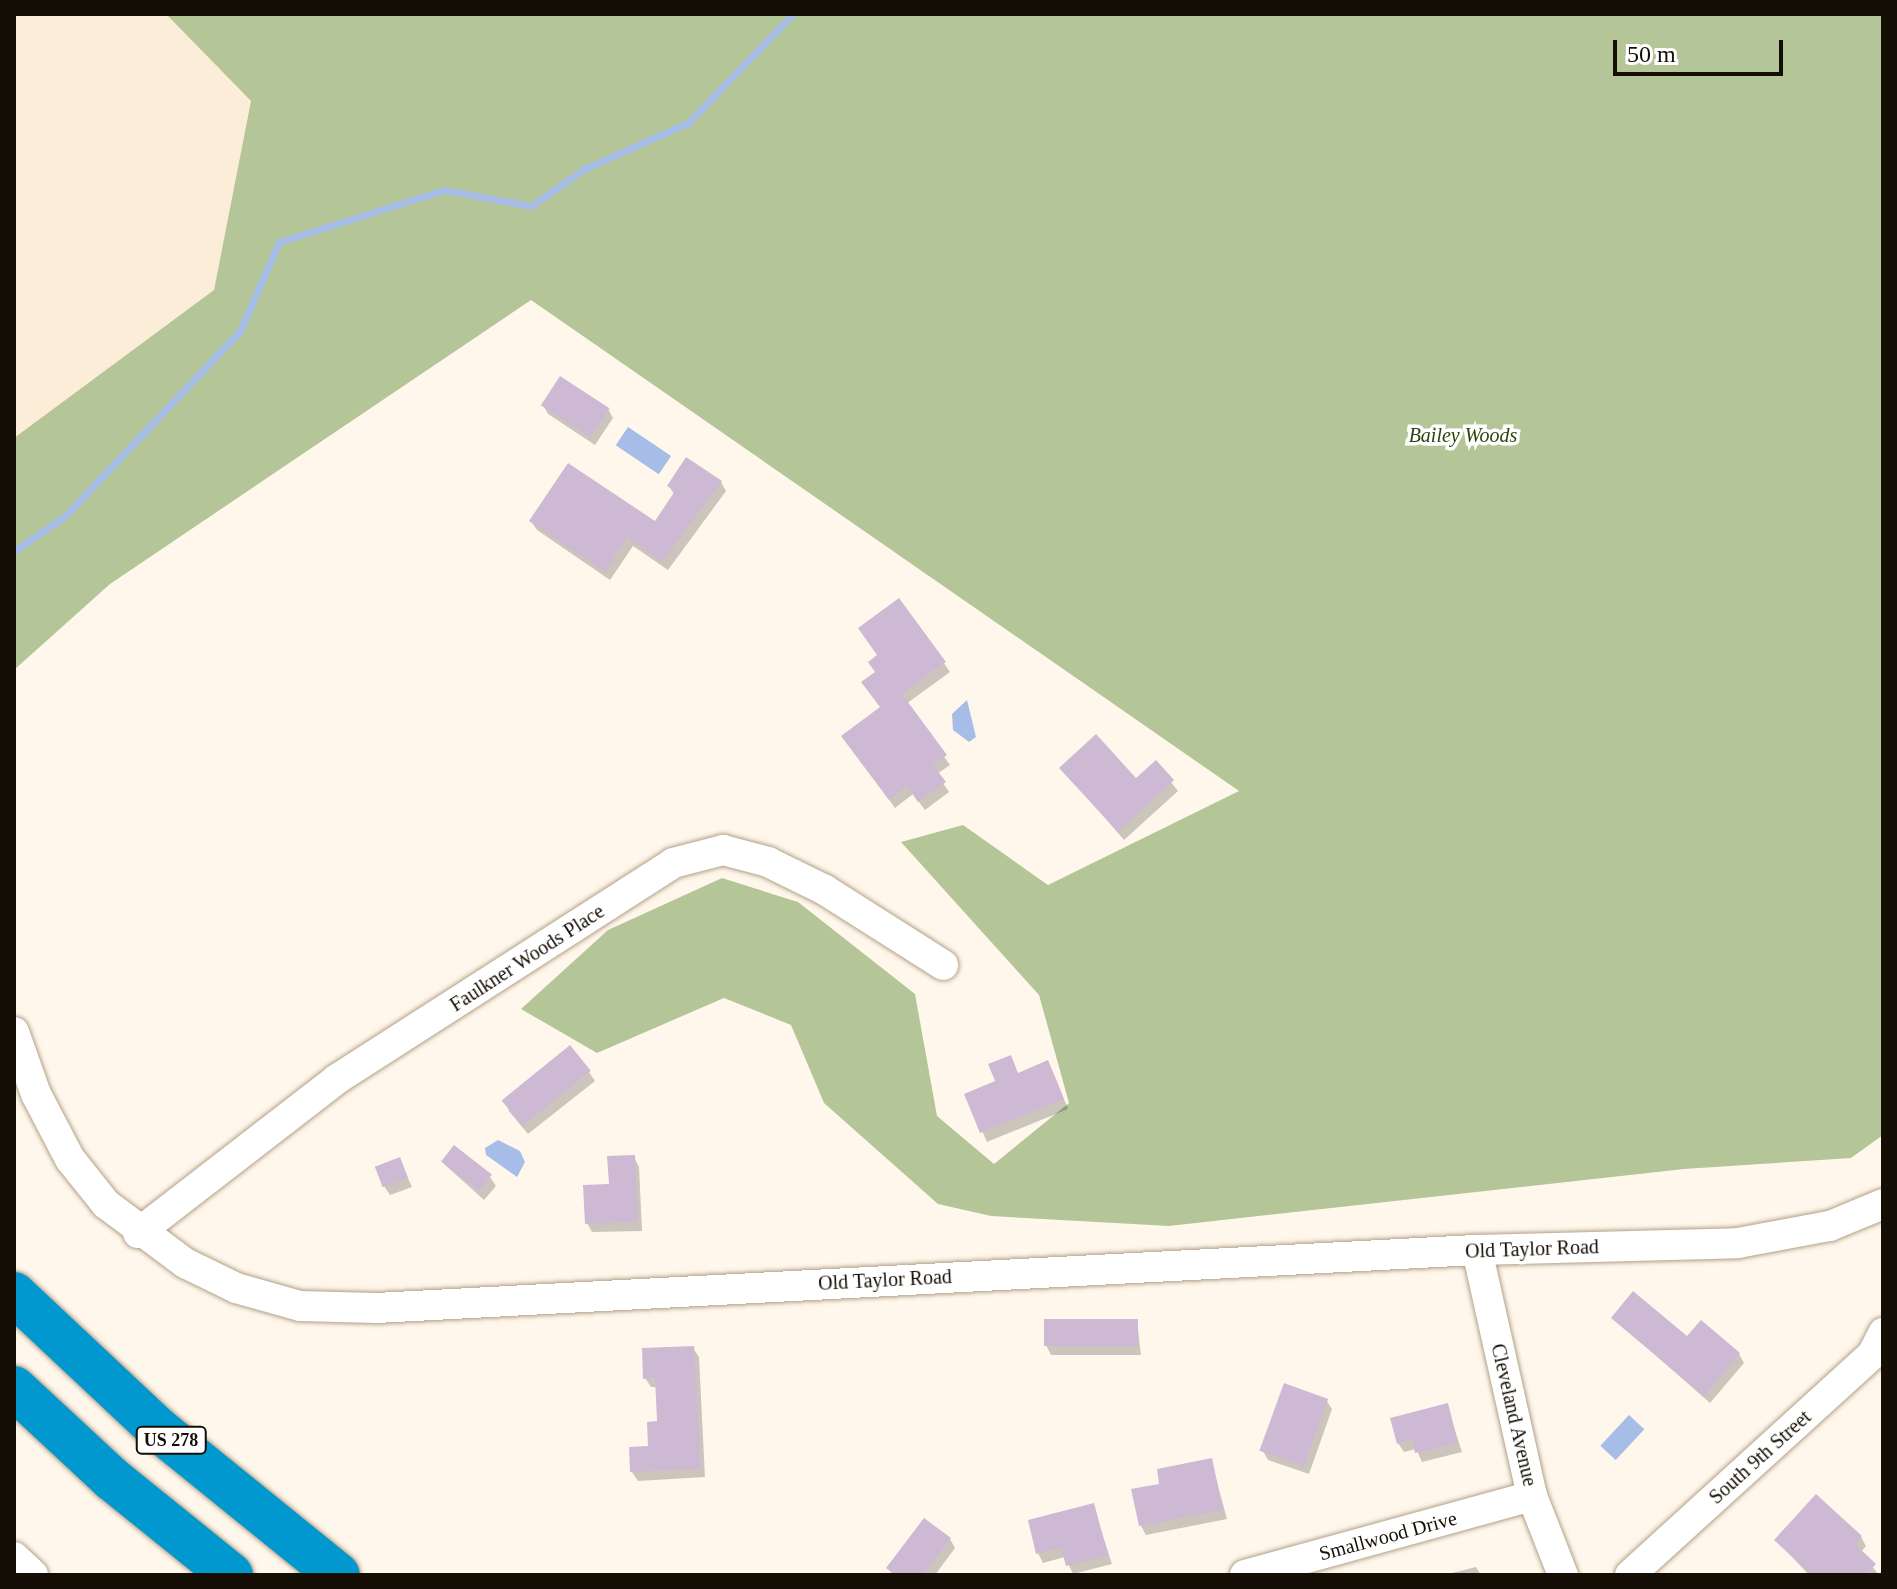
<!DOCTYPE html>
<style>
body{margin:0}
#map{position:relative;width:1897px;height:1589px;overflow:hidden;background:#fff7ec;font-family:Georgia,serif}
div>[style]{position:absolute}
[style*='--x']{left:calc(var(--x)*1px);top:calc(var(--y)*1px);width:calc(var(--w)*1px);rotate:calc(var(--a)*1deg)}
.built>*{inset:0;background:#fcedd9}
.forest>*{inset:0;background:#b4c698}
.water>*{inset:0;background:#a6bde8;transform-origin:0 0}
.shadow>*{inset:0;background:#0003}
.stream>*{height:7px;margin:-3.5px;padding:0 3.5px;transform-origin:3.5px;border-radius:3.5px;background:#a6bde8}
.building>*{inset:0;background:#cdb9d3;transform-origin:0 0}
.roads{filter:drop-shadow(0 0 2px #b3a187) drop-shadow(0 0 2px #b3a187)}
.minor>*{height:30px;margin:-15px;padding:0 15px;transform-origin:15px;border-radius:15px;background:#fff}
.highway>*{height:44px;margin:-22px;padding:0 22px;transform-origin:22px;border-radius:22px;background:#0098ce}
span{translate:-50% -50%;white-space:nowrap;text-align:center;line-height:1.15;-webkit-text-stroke:7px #fff;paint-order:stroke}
.shield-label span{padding:2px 6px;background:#fff;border:2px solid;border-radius:6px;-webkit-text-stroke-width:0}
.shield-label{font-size:18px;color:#140e05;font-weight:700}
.park-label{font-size:20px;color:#31410e;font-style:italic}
.street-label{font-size:20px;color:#140e05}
.frame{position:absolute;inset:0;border:16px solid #140e05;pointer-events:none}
.scale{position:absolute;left:1613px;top:40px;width:170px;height:36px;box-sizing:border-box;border:4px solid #140e05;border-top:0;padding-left:10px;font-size:24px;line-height:28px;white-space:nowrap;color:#140e05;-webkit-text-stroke:6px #fff;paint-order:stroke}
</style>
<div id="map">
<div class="built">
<i style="clip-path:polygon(14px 14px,166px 14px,251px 101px,214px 290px,14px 438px)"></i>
</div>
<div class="forest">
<i style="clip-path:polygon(166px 14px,1883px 14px,1883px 1135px,1851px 1158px,1684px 1169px,1169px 1226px,991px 1216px,938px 1204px,824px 1103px,791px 1025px,724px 998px,597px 1053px,521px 1009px,608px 930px,722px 878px,798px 902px,915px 994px,937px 1116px,994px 1164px,1069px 1103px,1039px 995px,901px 842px,963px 825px,1048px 885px,1239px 791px,531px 300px,110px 584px,14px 670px,14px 438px,214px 290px,251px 101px)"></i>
</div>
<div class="water">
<i style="left:628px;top:427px;width:52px;height:22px;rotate:34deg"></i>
<i style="clip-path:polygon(967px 700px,976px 737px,969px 742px,953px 730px,952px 714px)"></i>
<i style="clip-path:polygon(498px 1140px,520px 1151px,525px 1162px,517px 1177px,486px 1155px,485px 1148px)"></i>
<i style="left:1629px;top:1415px;width:21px;height:42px;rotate:43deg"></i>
</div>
<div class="shadow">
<i style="clip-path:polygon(543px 405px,608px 409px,613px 418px,595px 445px,548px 414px)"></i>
<i style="clip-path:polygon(721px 482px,726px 491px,668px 570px,633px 546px,610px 580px,537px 530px,531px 521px,656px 524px,675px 496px,669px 486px)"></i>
<i style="clip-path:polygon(944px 663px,950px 672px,906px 704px,950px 765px,937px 774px,949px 792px,925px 810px,913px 794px,895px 808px,844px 736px)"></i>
<i style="clip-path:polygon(1156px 763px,1178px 791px,1124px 840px,1062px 768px,1136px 781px)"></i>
<i style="clip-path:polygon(589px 1072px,595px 1081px,528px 1134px,508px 1110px)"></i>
<i style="clip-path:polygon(1053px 1072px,1068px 1109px,987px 1142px,966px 1095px,1019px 1075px)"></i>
<i style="clip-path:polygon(634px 1157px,639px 1167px,642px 1231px,592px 1232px,587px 1223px)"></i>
<i style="clip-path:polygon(399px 1159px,412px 1187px,390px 1195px,384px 1186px)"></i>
<i style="clip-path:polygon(443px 1163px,490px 1177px,496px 1186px,484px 1200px)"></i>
<i style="clip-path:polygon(1613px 1318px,1739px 1354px,1744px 1363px,1710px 1403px)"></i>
<i style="clip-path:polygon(1137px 1321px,1141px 1355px,1051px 1355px,1046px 1345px)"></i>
<i style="clip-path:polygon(693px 1348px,699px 1357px,705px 1477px,638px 1481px,632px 1472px,650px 1448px,659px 1423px,657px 1387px,651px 1387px,645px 1378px)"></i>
<i style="clip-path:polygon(1326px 1400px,1332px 1409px,1309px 1474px,1268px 1460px,1263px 1451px)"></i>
<i style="clip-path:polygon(1447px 1406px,1462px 1452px,1422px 1462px,1416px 1449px,1404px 1452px,1398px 1443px)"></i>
<i style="clip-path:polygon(1211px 1460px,1227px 1519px,1146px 1535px,1141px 1526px,1162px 1485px)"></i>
<i style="clip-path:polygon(1093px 1505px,1112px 1564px,1073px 1574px,1065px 1557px,1043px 1563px,1038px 1553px)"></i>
<i style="clip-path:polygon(1861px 1537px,1866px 1546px,1861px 1552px,1879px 1575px,1809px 1575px,1776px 1540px)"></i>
<i style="clip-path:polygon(950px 1539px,955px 1548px,935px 1575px,892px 1575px,889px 1568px)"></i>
<i style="clip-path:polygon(1476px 1567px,1481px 1575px,1444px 1575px)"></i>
</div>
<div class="stream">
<i style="--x:14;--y:551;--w:62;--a:-34.5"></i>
<i style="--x:65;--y:516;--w:255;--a:-46.6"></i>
<i style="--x:240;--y:331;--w:97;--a:-66.3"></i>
<i style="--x:279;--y:242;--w:173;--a:-17.5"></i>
<i style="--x:444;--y:190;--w:88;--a:10.4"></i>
<i style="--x:531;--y:206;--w:65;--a:-34.9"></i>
<i style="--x:584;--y:169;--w:114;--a:-23.9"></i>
<i style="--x:688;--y:123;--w:151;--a:-46.1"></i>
</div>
<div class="building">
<i style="left:560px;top:376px;width:59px;height:35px;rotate:33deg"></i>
<i style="clip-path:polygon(686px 457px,722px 481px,662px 562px,627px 538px,605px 572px,529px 521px,568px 463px,655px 521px,675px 491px,667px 486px)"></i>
<i style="clip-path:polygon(899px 598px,946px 662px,902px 694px,947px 755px,933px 765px,946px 782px,918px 802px,907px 786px,889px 800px,841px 736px,880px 707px,861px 682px,875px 672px,868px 662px,877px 655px,858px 628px)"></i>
<i style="clip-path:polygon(1096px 734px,1136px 778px,1156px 760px,1174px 780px,1118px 832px,1059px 768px)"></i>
<i style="left:570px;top:1045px;width:33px;height:88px;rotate:51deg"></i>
<i style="clip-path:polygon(1011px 1055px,1018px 1073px,1048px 1060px,1064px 1099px,980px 1133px,964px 1094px,995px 1081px,988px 1064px)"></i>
<i style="left:454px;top:1145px;width:48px;height:21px;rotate:38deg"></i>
<i style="clip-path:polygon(635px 1155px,638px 1222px,585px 1224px,583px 1185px,609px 1184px,607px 1156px)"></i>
<i style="left:400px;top:1157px;width:22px;height:27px;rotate:69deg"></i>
<i style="clip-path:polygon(1633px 1291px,1687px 1336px,1701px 1320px,1740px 1353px,1704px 1396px,1611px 1318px)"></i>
<i style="left:1044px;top:1319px;width:94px;height:27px"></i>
<i style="clip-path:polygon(694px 1346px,701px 1469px,630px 1472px,629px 1447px,648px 1446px,647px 1422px,657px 1421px,655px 1378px,643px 1379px,642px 1348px)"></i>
<i style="left:1284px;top:1383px;width:47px;height:72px;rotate:20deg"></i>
<i style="clip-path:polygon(1448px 1403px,1458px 1443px,1415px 1453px,1412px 1440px,1397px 1444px,1390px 1418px)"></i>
<i style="clip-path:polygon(1212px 1458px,1223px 1510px,1139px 1526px,1131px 1489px,1159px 1484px,1157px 1469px)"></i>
<i style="clip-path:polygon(1816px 1494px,1862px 1536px,1855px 1544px,1876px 1564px,1866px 1575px,1812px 1575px,1774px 1540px)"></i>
<i style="clip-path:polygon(1094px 1503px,1108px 1555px,1066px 1566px,1061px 1548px,1036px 1554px,1028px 1520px)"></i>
<i style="clip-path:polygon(924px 1518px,951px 1538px,923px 1575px,895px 1575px,886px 1568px)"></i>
</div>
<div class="roads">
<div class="minor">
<i style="--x:14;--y:1032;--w:66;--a:70.5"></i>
<i style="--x:36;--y:1094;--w:73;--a:62.4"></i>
<i style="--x:70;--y:1159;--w:58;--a:51.3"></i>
<i style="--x:106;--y:1204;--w:99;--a:36.8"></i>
<i style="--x:185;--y:1263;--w:57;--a:26.1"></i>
<i style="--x:236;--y:1288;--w:66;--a:15.7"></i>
<i style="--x:300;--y:1306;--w:76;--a:1.5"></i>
<i style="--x:376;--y:1308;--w:1103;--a:-3.02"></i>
<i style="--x:1477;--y:1250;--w:261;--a:-1.5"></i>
<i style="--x:1738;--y:1243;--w:94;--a:-10.5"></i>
<i style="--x:1830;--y:1226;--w:57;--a:-22.5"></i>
<i style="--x:138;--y:1233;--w:252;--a:-37.7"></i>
<i style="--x:337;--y:1079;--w:399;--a:-32.7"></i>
<i style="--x:673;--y:863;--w:52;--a:-14.6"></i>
<i style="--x:723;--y:850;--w:47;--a:14.9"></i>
<i style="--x:768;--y:862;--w:64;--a:26.2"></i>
<i style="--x:825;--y:890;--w:140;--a:32.4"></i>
<i style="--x:1477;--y:1250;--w:252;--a:77.4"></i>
<i style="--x:1532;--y:1496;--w:85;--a:68.6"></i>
<i style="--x:14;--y:1557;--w:26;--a:43"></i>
<i style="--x:1245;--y:1575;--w:298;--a:-15.4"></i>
<i style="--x:1630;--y:1575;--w:327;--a:-42.3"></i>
<i style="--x:1872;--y:1355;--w:25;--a:-63"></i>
</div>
<div class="highway">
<i style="--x:14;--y:1294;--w:199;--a:43.2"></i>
<i style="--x:159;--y:1430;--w:230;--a:39"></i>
<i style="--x:14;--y:1388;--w:134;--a:42.9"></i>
<i style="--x:112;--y:1479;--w:153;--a:38.9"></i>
</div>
</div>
<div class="shield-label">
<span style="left:171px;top:1440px">US 278</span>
</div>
<div class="park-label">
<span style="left:1463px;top:435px">Bailey Woods</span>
</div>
<div class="street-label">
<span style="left:527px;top:958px;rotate:-33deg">Faulkner Woods Place</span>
<span style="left:1532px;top:1249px;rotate:-2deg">Old Taylor Road</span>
<span style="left:885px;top:1280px;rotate:-3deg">Old Taylor Road</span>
<span style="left:1514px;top:1415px;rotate:77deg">Cleveland Avenue</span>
<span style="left:1760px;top:1457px;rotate:-42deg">South 9th Street</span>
<span style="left:1388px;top:1536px;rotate:-15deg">Smallwood Drive</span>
</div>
<div class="frame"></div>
<div class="scale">50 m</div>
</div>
